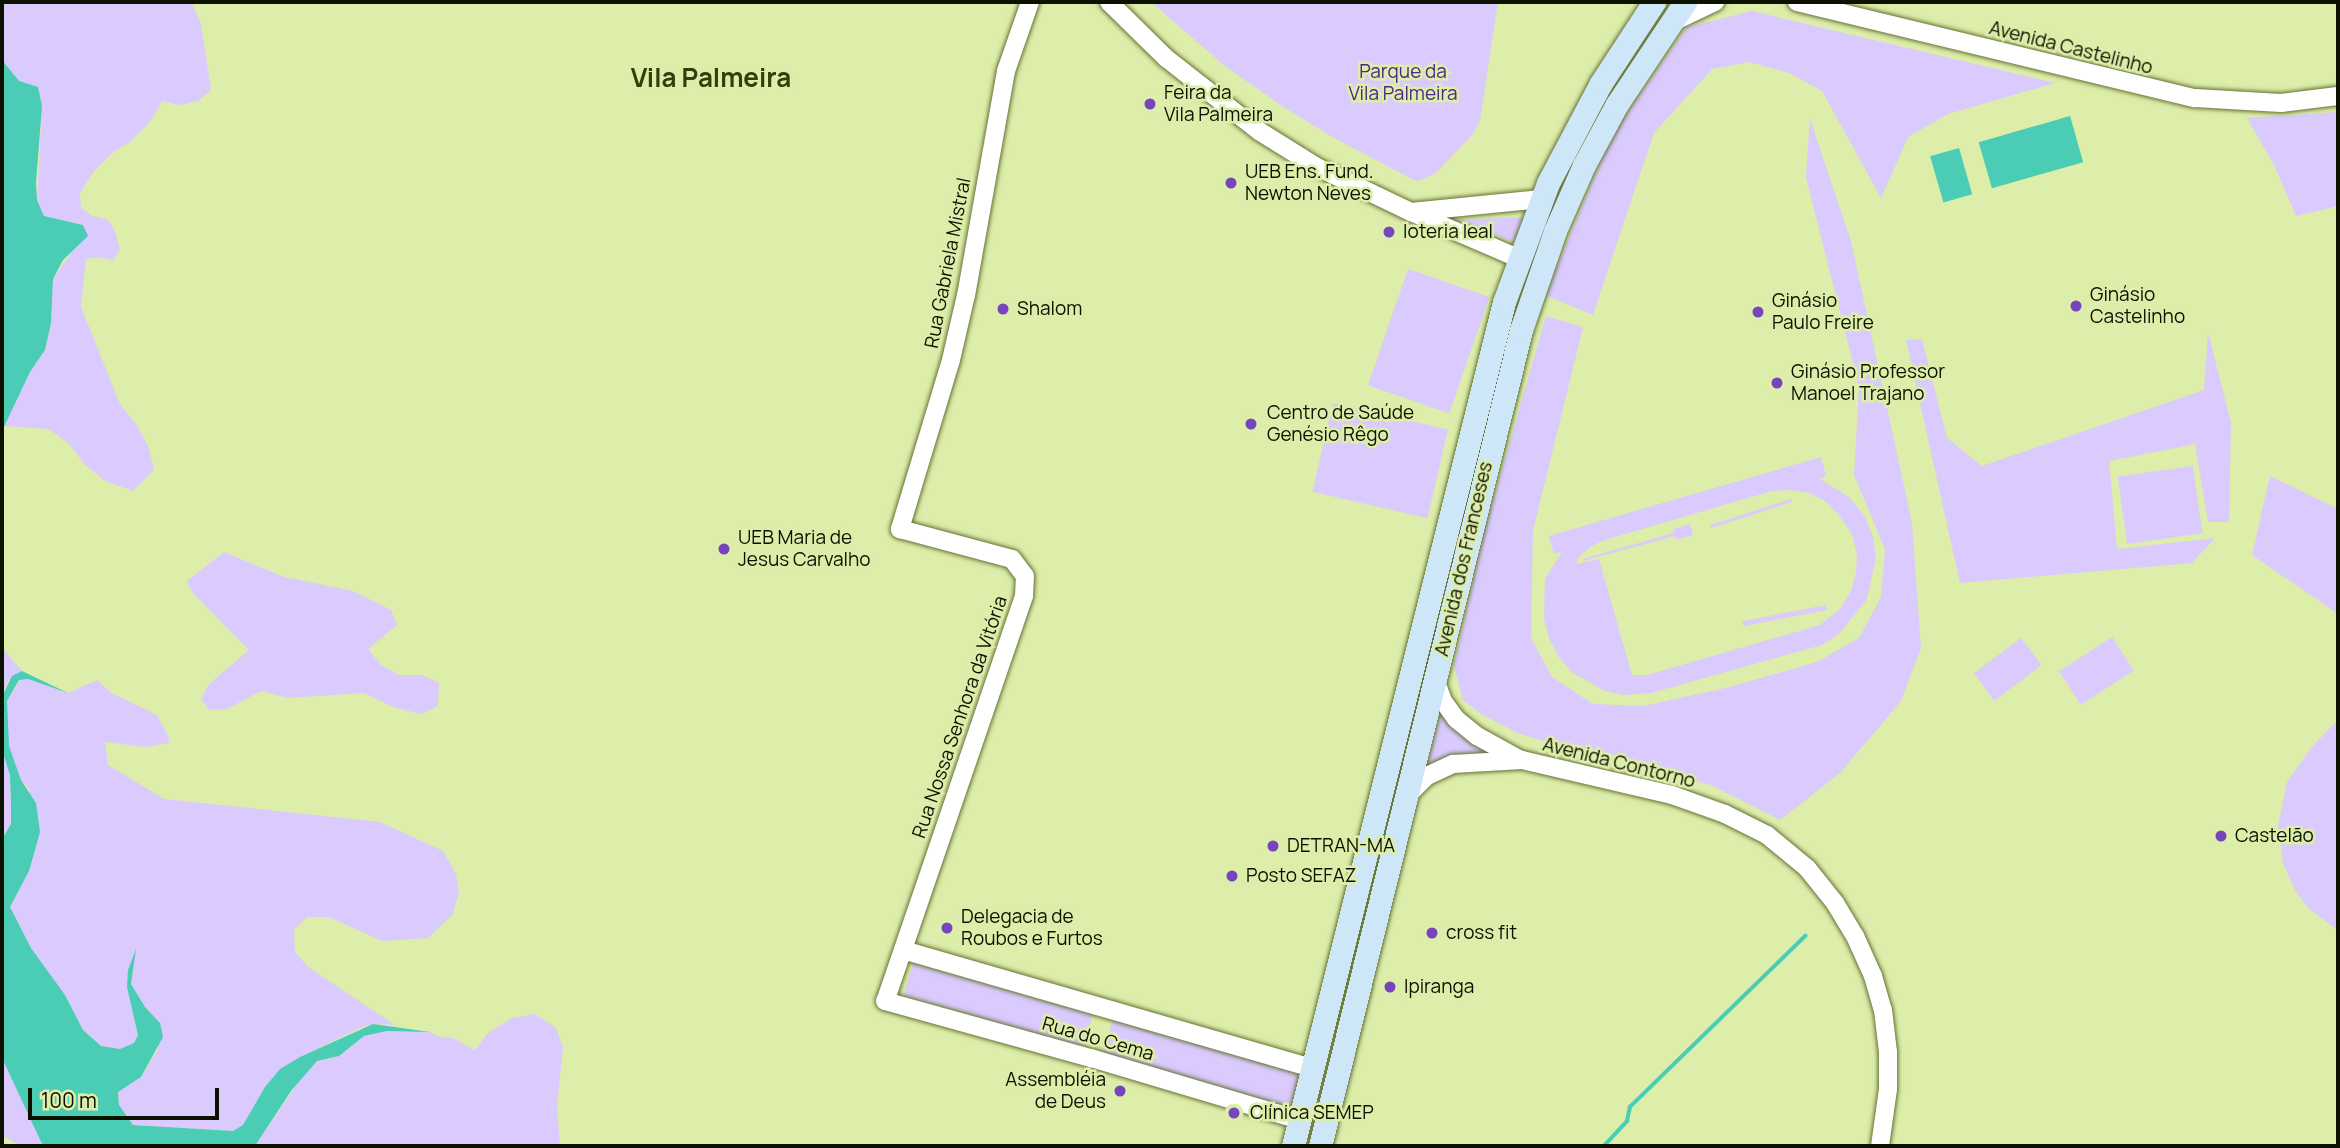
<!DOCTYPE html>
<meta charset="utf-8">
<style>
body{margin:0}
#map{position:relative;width:2340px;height:1148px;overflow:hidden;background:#ddedaa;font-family:Manrope,sans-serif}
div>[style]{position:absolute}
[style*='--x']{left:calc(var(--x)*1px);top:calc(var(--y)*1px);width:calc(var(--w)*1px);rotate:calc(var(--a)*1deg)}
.green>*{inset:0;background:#dacafe;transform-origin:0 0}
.water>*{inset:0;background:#4bccb5;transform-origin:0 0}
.stream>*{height:3.5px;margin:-1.75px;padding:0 1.75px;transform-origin:1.75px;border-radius:1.75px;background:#4bccb5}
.roads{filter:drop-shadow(0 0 2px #667334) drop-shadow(0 0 2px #667334)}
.tertiary>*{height:18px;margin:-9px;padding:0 9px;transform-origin:9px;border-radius:9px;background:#fff}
.primary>*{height:23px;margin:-11.5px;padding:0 11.5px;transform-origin:11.5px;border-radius:11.5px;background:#cde6f8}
.dots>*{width:19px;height:19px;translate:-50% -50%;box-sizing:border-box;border:4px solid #ddedaa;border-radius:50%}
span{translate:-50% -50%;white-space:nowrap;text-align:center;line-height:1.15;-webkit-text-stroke:5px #ddedaa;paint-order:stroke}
.street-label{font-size:19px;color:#0d1200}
.park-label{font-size:19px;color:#4f2683}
.poi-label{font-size:19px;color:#0d1200}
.left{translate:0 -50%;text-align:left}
.right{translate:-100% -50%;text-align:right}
.district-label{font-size:26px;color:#343d0b;font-weight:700}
.frame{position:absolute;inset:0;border:4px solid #0d1200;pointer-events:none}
.scale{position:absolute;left:28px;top:1088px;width:191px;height:32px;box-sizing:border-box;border:4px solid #0d1200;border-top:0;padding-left:9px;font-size:21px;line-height:24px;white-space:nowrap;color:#0d1200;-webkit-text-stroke:5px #ddedaa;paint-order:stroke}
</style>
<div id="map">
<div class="green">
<i style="clip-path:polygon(2px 2px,191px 2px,201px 24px,211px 90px,198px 101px,180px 105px,162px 101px,150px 122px,131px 141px,111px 154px,94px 171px,80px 193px,81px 207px,92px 216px,107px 219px,115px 231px,120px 250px,113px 260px,98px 257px,86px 259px,81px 307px,120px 404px,136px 424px,148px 446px,154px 470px,133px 491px,105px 481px,85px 465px,69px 444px,49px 429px,4px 426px,30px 372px,45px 350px,51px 323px,53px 279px,77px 244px,83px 225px,44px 216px,37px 200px,41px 126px,19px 81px,2px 60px)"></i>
<i style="clip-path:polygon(1151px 2px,1498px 2px,1480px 120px,1473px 134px,1436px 173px,1419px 181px,1412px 179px,1334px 138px,1279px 104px,1225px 66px)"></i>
<i style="clip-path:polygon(1752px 11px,2055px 83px,1948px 114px,1908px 137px,1881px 198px,1822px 91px,1789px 73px,1749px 62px,1712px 69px,1654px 133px,1593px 315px,1545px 295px,1612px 134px,1687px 27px)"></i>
<i style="clip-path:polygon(2338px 112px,2338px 206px,2296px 216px,2274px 165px,2247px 118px)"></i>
<i style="clip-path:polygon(1810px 119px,1851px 241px,1912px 523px,1921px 648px,1901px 701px,1840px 773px,1780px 820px,1713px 786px,1609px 753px,1561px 746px,1517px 733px,1481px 714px,1463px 700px,1454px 666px,1485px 529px,1546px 316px,1583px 327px,1533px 531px,1531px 638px,1552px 677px,1593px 704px,1643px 706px,1726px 688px,1817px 662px,1859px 638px,1881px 597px,1885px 549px,1854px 475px,1859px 387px,1806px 177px)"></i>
<i style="clip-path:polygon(1525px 217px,1517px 241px,1514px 242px,1459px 220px)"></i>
<i style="left:1408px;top:269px;width:86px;height:123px;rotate:19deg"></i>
<i style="clip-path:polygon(2208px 332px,2231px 423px,2229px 522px,2208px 522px,2195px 444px,2109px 461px,2117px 549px,2215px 538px,2192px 563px,1960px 583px,1906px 340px,1922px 339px,1947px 438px,1982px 466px,2204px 390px)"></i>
<i style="left:1333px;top:403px;width:118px;height:91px;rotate:13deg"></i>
<i style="clip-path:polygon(evenodd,1821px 457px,1826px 476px,1820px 479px,1849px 497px,1864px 515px,1873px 537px,1876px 558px,1867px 599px,1840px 633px,1822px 645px,1651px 693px,1624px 695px,1605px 691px,1573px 673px,1560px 659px,1549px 638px,1544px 619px,1545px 579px,1562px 552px,1554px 554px,1549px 536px,1821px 457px,1790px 490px,1809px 493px,1825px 501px,1838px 514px,1852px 534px,1857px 555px,1856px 572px,1851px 591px,1840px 609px,1820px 625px,1647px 675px,1632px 675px,1599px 559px,1576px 564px,1579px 557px,1591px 546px,1608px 539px,1772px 491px,1790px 490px)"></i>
<i style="left:2193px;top:466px;width:68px;height:76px;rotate:82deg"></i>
<i style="clip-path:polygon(2270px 476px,2338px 509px,2338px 614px,2252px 555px)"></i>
<i style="left:1791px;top:499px;width:3px;height:85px;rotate:72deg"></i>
<i style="clip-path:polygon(1690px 524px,1693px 535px,1677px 540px,1675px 536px,1583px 561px,1583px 559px,1674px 533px,1673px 529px)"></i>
<i style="clip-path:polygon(224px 552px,284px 577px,353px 591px,391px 610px,397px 625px,368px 649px,381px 665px,399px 675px,423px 675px,439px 683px,438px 706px,421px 714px,393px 707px,364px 693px,288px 698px,261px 691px,227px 709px,209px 710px,201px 699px,209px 684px,249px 650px,192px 592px,187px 581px)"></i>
<i style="left:1826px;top:605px;width:5px;height:85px;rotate:79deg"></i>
<i style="left:2112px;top:637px;width:40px;height:63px;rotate:57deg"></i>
<i style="left:2021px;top:638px;width:34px;height:59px;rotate:53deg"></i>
<i style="clip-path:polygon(2px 648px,22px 671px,8px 681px,2px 697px)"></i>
<i style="clip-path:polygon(28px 679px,68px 693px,97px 680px,112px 693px,157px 715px,169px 738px,168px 743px,146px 747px,105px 742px,108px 765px,164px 799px,380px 822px,443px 851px,456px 874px,459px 894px,452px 915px,428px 938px,382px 941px,329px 917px,307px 917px,294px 930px,295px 952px,308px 967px,395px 1025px,373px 1024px,362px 1027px,300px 1057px,280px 1070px,265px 1087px,243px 1125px,233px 1131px,133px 1125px,119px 1105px,118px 1092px,141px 1077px,158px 1050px,160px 1023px,145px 1007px,131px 984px,135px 954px,128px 970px,138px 1035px,134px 1043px,120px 1049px,101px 1046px,83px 1030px,65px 995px,31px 948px,10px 907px,29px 871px,29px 789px,21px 780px,8px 746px,7px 701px,20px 680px)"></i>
<i style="clip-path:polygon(1440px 711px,1487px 751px,1486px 753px,1426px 769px)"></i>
<i style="clip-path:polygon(2338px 720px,2338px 930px,2309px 909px,2295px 890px,2283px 863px,2278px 827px,2287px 782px,2311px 748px)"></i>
<i style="clip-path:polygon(2px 750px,10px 775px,11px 802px,11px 824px,2px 839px)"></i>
<i style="left:913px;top:963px;width:187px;height:34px;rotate:16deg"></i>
<i style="clip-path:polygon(535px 1014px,556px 1028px,563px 1048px,557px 1105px,560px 1146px,255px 1146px,304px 1074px,317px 1061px,339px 1056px,364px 1036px,387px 1031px,430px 1032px,440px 1037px,453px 1038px,475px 1050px,487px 1034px,512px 1018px)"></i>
<i style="left:1113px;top:1019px;width:195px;height:36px;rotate:16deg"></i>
<i style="clip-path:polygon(2px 1058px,43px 1146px,20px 1146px,2px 1135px)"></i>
</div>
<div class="water">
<i style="clip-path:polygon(2px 60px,19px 81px,38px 87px,42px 106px,36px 183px,37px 200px,44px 216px,83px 225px,88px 236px,63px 260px,53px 279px,51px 323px,45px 350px,30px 372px,2px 431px)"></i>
<i style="left:2070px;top:116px;width:48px;height:95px;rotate:74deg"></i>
<i style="left:1959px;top:148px;width:48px;height:30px;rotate:74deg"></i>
<i style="clip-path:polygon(22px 671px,68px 693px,28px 679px,19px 680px,7px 701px,9px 746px,21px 780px,36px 803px,40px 832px,29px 871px,10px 907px,31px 948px,65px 995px,83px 1030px,101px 1046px,120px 1049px,134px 1043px,138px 1035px,127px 987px,128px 970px,136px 949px,131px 984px,145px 1007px,160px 1023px,163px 1037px,141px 1077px,118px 1092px,119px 1105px,133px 1125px,233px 1131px,243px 1125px,265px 1087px,280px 1069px,300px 1057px,373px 1024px,430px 1032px,387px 1031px,364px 1036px,339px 1056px,317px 1061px,291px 1091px,255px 1146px,43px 1146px,2px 1058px,2px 839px,11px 824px,11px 802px,10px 775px,2px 750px,2px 697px,12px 676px)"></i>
</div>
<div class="stream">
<i style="--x:1604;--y:1146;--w:34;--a:-47"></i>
<i style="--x:1627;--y:1121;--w:14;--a:-78"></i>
<i style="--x:1630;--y:1107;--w:245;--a:-44.3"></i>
</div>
<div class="roads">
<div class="tertiary">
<i style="--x:1030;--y:2;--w:73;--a:109.2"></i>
<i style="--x:1006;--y:71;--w:228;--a:100.1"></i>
<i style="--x:966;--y:295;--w:67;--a:103"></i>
<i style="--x:951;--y:360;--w:177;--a:106.8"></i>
<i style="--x:900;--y:529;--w:116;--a:15"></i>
<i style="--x:1012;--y:559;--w:21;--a:53"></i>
<i style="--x:1025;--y:576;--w:20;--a:93"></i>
<i style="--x:1024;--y:596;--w:428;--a:108.9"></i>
<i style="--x:885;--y:1001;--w:214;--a:15.5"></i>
<i style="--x:1091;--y:1058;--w:217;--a:16.6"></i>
<i style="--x:1109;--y:2;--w:80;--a:44.5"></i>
<i style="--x:1166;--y:58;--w:118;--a:38.1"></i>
<i style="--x:1259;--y:131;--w:66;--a:32"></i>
<i style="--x:1315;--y:166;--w:106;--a:25.6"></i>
<i style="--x:1411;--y:212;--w:116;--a:23.3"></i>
<i style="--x:1797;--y:2;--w:409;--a:13.6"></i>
<i style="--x:2195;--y:98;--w:86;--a:3.3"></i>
<i style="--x:2281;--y:103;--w:57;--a:-7"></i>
<i style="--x:1673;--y:22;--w:47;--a:-25.5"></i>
<i style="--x:1411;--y:212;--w:131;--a:-5.7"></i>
<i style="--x:1435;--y:679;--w:23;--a:70"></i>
<i style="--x:1443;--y:701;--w:22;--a:54"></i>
<i style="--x:1456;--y:719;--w:27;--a:39"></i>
<i style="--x:1477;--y:736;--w:48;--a:28.7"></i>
<i style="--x:1407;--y:796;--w:28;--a:-45"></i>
<i style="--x:1427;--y:776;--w:29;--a:-25"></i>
<i style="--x:1453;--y:764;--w:69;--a:-3.3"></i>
<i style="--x:1522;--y:760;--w:154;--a:13.1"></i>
<i style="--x:1672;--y:795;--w:56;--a:19.7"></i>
<i style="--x:1725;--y:814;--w:47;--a:26.6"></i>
<i style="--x:1767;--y:835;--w:52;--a:39.5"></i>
<i style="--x:1807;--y:868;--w:45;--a:51.3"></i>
<i style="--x:1835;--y:903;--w:39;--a:59"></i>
<i style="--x:1855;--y:936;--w:44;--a:65.8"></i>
<i style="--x:1873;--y:976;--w:35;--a:74"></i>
<i style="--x:1883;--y:1010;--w:42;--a:83.2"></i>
<i style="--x:1888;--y:1052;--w:37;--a:90"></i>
<i style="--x:1888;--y:1089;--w:58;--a:98"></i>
<i style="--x:903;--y:950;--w:427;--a:16.1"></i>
</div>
<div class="primary">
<i style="--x:1293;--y:1146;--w:870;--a:-75.96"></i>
<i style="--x:1504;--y:302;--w:127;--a:-69.7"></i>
<i style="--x:1548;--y:183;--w:113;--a:-62.1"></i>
<i style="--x:1601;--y:83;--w:97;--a:-56.8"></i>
<i style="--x:1320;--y:1146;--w:840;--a:-76.16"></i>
<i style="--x:1521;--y:330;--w:105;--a:-71"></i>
<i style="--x:1555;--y:231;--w:72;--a:-66.3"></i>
<i style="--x:1584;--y:165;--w:69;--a:-61.6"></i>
<i style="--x:1617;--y:104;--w:123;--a:-56.3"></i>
</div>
</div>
<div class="dots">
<i style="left:1150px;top:104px;background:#7645bc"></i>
<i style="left:1231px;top:183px;background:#7645bc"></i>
<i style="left:1389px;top:232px;background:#7645bc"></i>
<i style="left:2076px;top:306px;background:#7645bc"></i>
<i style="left:1003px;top:309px;background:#7645bc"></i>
<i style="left:1758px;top:312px;background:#7645bc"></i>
<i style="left:1777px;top:383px;background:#7645bc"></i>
<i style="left:1251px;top:424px;background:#7645bc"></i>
<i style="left:724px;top:549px;background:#7645bc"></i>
<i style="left:2221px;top:836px;background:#7645bc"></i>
<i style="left:1273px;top:846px;background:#7645bc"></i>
<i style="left:1232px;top:876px;background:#7645bc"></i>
<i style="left:947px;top:928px;background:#7645bc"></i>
<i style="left:1432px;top:933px;background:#7645bc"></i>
<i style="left:1390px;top:987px;background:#7645bc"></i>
<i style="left:1120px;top:1091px;background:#7645bc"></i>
<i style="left:1234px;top:1113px;background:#7645bc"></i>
</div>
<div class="street-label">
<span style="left:2071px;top:48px;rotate:14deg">Avenida Castelinho</span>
<span style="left:948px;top:263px;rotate:-79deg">Rua Gabriela Mistral</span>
<span style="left:1464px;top:559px;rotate:-77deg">Avenida dos Franceses</span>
<span style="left:960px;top:717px;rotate:-71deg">Rua Nossa Senhora da Vitória</span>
<span style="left:1619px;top:763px;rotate:14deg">Avenida Contorno</span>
<span style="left:1098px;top:1039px;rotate:16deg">Rua do Cema</span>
</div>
<div class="park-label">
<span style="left:1403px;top:83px">Parque da<br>Vila Palmeira</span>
</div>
<div class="poi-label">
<span class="left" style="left:1164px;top:104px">Feira da<br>Vila Palmeira</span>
<span class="left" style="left:1245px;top:183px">UEB Ens. Fund.<br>Newton Neves</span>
<span class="left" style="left:1403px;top:232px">loteria leal</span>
<span class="left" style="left:2090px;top:306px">Ginásio<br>Castelinho</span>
<span class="left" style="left:1772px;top:312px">Ginásio<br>Paulo Freire</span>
<span class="left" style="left:1017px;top:309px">Shalom</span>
<span class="left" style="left:1791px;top:383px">Ginásio Professor<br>Manoel Trajano</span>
<span class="left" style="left:1267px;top:424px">Centro de Saúde<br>Genésio Rêgo</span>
<span class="left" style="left:738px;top:549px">UEB Maria de<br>Jesus Carvalho</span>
<span class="left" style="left:2235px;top:836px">Castelão</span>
<span class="left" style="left:1287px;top:846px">DETRAN-MA</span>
<span class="left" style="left:1246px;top:876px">Posto SEFAZ</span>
<span class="left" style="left:961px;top:928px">Delegacia de<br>Roubos e Furtos</span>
<span class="left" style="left:1446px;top:933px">cross fit</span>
<span class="left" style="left:1404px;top:987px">Ipiranga</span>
<span class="right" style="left:1106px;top:1091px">Assembléia<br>de Deus</span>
<span class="left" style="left:1250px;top:1113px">Clínica SEMEP</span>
</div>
<div class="district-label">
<span style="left:711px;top:78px">Vila Palmeira</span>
</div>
<div class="frame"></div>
<div class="scale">100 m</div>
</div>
